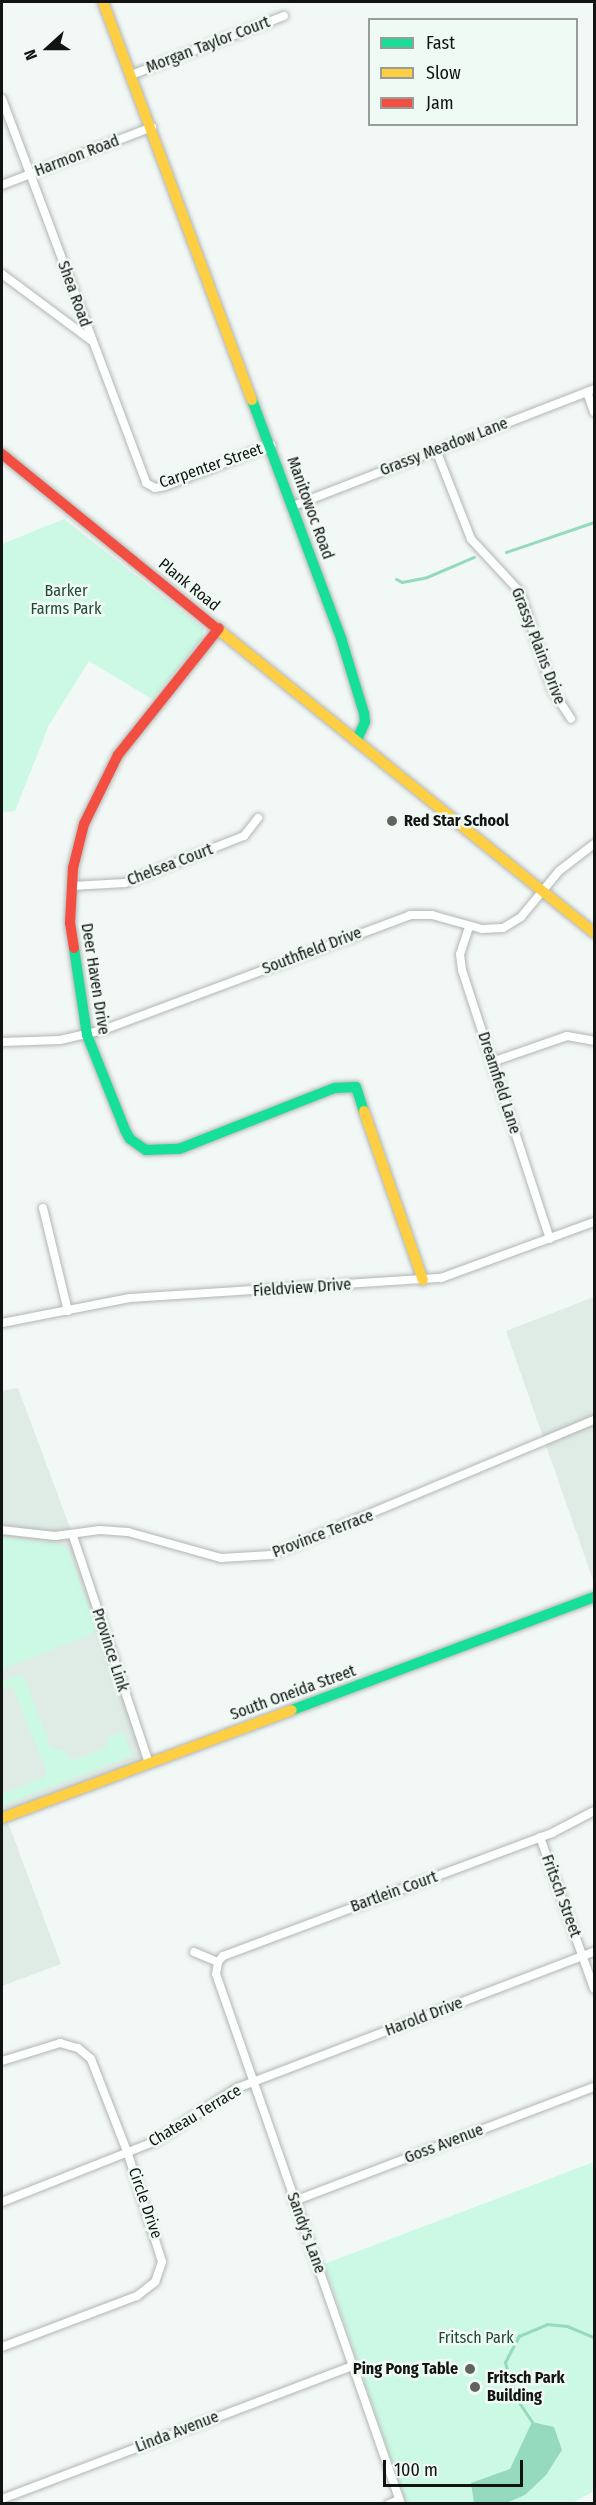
<!DOCTYPE html>
<style>
body{margin:0}
#map{position:relative;width:596px;height:2505px;overflow:hidden;background:#f2f8f5;font-family:"Fira Sans Condensed",sans-serif}
div>[style]{position:absolute}
[style*='--x']{left:calc(var(--x)*1px);top:calc(var(--y)*1px);width:calc(var(--w)*1px);rotate:calc(var(--a)*1deg)}
.built>*{inset:0;background:#dfebe5}
.green>*{inset:0;background:#cbf9e3}
.water>*{inset:0;background:#95dabc}
.stream>*{height:3px;margin:-1.5px;padding:0 1.5px;transform-origin:1.5px;border-radius:1.5px;background:#95dabc}
.roads{filter:drop-shadow(0 0 2px #b2b5b4) drop-shadow(0 0 2px #b2b5b4)}
.street>*{height:8px;margin:-4px;padding:0 4px;transform-origin:4px;border-radius:4px;background:#fdfefe}
.fast>*{height:10px;margin:-5px;padding:0 5px;transform-origin:5px;border-radius:5px;background:#16e098}
.slow>*{height:10px;margin:-5px;padding:0 5px;transform-origin:5px;border-radius:5px;background:#ffcf43}
.jam>*{height:10px;margin:-5px;padding:0 5px;transform-origin:5px;border-radius:5px;background:#f24e42}
.dots>*{width:16px;height:16px;translate:-50% -50%;box-sizing:border-box;border:3px solid #f0faf5;border-radius:50%}
span{translate:-50% -50%;white-space:nowrap;text-align:center;line-height:1.15;-webkit-text-stroke:5px #f0faf5;paint-order:stroke}
.street-label{font-size:16px;color:#111412}
.park-label{font-size:16px;color:#204937}
.poi-label{font-size:16px;color:#111412;font-weight:700}
.left{translate:0 -50%;text-align:left}
.right{translate:-100% -50%;text-align:right}
.frame{position:absolute;inset:0;border:3px solid #111412;pointer-events:none}
.legend{position:absolute;left:368px;top:18px;width:210px;height:108px;box-sizing:border-box;background:#f0faf5;border:2px solid #979e9a;margin:0;padding:8px 10px;list-style:none;font-size:18px;color:#111412}
.legend li{display:flex;align-items:center;gap:12px;height:30px}
.legend b{width:30px;border:2px solid #979e9a}
.north{position:absolute;left:18px;top:18px;width:60px;height:60px;-webkit-text-stroke:4px #f0faf5;paint-order:stroke;rotate:249deg;font-size:16px;font-weight:700;line-height:24px;text-align:center;color:#111412}
.north::after{content:'';display:block;margin:auto;width:21px;height:27px;background:#111412;clip-path:polygon(50% 0,100% 100%,50% 72%,0 100%)}
.scale{position:absolute;left:383px;top:2460px;width:140px;height:27px;box-sizing:border-box;border:3px solid #111412;border-top:0;padding-left:8px;font-size:18px;line-height:21px;white-space:nowrap;color:#111412;-webkit-text-stroke:4px #f0faf5;paint-order:stroke}
</style>
<div id="map">
<div class="built">
<i style="clip-path:polygon(594px 1297px,594px 1583px,506px 1331px)"></i>
<i style="clip-path:polygon(18px 1388px,73px 1536px,149px 1763px,6px 1817px,61px 1964px,2px 1986px,2px 1391px)"></i>
</div>
<div class="green">
<i style="clip-path:polygon(64px 519px,204px 629px,202px 639px,152px 699px,89px 661px,49px 725px,15px 811px,2px 812px,2px 544px)"></i>
<i style="clip-path:polygon(2px 1537px,59px 1544px,68px 1549px,96px 1628px,91px 1635px,2px 1669px)"></i>
<i style="clip-path:polygon(23px 1674px,51px 1747px,65px 1751px,72px 1760px,106px 1748px,106px 1738px,123px 1732px,132px 1756px,2px 1805px,2px 1794px,43px 1778px,46px 1770px,13px 1689px,8px 1685px,2px 1688px,2px 1681px)"></i>
<i style="clip-path:polygon(594px 2162px,594px 2491px,572px 2503px,406px 2503px,324px 2264px)"></i>
</div>
<div class="water">
<i style="clip-path:polygon(532px 2422px,554px 2427px,562px 2450px,546px 2475px,525px 2495px,506px 2503px,474px 2503px,471px 2483px,510px 2469px)"></i>
</div>
<div class="stream">
<i style="--x:506;--y:552;--w:93;--a:-18.8"></i>
<i style="--x:396;--y:579;--w:7;--a:27"></i>
<i style="--x:402;--y:582;--w:25;--a:-11"></i>
<i style="--x:427;--y:577;--w:51;--a:-23.1"></i>
<i style="--x:514;--y:2392;--w:31;--a:-107"></i>
<i style="--x:505;--y:2362;--w:30;--a:-62"></i>
<i style="--x:519;--y:2336;--w:30;--a:-23"></i>
<i style="--x:547;--y:2324;--w:20;--a:6"></i>
<i style="--x:567;--y:2326;--w:28;--a:23"></i>
<i style="--x:518;--y:2401;--w:25;--a:56"></i>
</div>
<div class="roads">
<div class="street">
<i style="--x:131;--y:75;--w:164;--a:-21.1"></i>
<i style="--x:2;--y:99;--w:410;--a:69.4"></i>
<i style="--x:146;--y:483;--w:10;--a:29"></i>
<i style="--x:155;--y:488;--w:10;--a:-11"></i>
<i style="--x:165;--y:486;--w:114;--a:-21.1"></i>
<i style="--x:2;--y:185;--w:161;--a:-21.1"></i>
<i style="--x:2;--y:274;--w:111;--a:36.6"></i>
<i style="--x:587;--y:392;--w:21;--a:71"></i>
<i style="--x:436;--y:450;--w:96;--a:68.5"></i>
<i style="--x:471;--y:539;--w:72;--a:47.2"></i>
<i style="--x:520;--y:592;--w:104;--a:71.6"></i>
<i style="--x:553;--y:691;--w:33;--a:57"></i>
<i style="--x:293;--y:506;--w:323;--a:-21.2"></i>
<i style="--x:72;--y:886;--w:53;--a:-3.2"></i>
<i style="--x:125;--y:883;--w:128;--a:-21.6"></i>
<i style="--x:244;--y:836;--w:23;--a:-52"></i>
<i style="--x:469;--y:927;--w:28;--a:108"></i>
<i style="--x:460;--y:954;--w:16;--a:83"></i>
<i style="--x:462;--y:970;--w:283;--a:71.9"></i>
<i style="--x:2;--y:1042;--w:58;--a:-2"></i>
<i style="--x:60;--y:1040;--w:44;--a:-13.1"></i>
<i style="--x:103;--y:1030;--w:328;--a:-20.5"></i>
<i style="--x:410;--y:915;--w:22;--a:0"></i>
<i style="--x:432;--y:915;--w:52;--a:15.6"></i>
<i style="--x:482;--y:929;--w:21;--a:-3"></i>
<i style="--x:503;--y:928;--w:21;--a:-31"></i>
<i style="--x:521;--y:917;--w:60;--a:-50.4"></i>
<i style="--x:559;--y:871;--w:44;--a:-37.6"></i>
<i style="--x:492;--y:1062;--w:79;--a:-19.1"></i>
<i style="--x:567;--y:1036;--w:27;--a:10"></i>
<i style="--x:43;--y:1208;--w:106;--a:76.4"></i>
<i style="--x:2;--y:1323;--w:130;--a:-11.1"></i>
<i style="--x:130;--y:1298;--w:312;--a:-3.7"></i>
<i style="--x:441;--y:1278;--w:163;--a:-20.1"></i>
<i style="--x:2;--y:1530;--w:53;--a:6.5"></i>
<i style="--x:55;--y:1536;--w:45;--a:-7.6"></i>
<i style="--x:100;--y:1530;--w:28;--a:4"></i>
<i style="--x:128;--y:1532;--w:97;--a:15.6"></i>
<i style="--x:221;--y:1558;--w:50;--a:-3.4"></i>
<i style="--x:271;--y:1555;--w:350;--a:-22.7"></i>
<i style="--x:73;--y:1536;--w:239;--a:71.5"></i>
<i style="--x:540;--y:1837;--w:161;--a:70.4"></i>
<i style="--x:194;--y:1952;--w:26;--a:23"></i>
<i style="--x:218;--y:1962;--w:12;--a:99"></i>
<i style="--x:216;--y:1974;--w:561;--a:70.76"></i>
<i style="--x:218;--y:1962;--w:8;--a:-50"></i>
<i style="--x:223;--y:1956;--w:351;--a:-20.5"></i>
<i style="--x:552;--y:1833;--w:47;--a:-27.6"></i>
<i style="--x:2;--y:2061;--w:61;--a:-17.2"></i>
<i style="--x:60;--y:2043;--w:19;--a:16"></i>
<i style="--x:78;--y:2048;--w:17;--a:40"></i>
<i style="--x:91;--y:2059;--w:102;--a:68.7"></i>
<i style="--x:128;--y:2154;--w:113;--a:72.5"></i>
<i style="--x:162;--y:2262;--w:21;--a:109"></i>
<i style="--x:155;--y:2282;--w:23;--a:142"></i>
<i style="--x:137;--y:2296;--w:144;--a:159.3"></i>
<i style="--x:294;--y:2201;--w:321;--a:-20.8"></i>
<i style="--x:2;--y:2202;--w:166;--a:-21.6"></i>
<i style="--x:156;--y:2141;--w:97;--a:-33.2"></i>
<i style="--x:237;--y:2088;--w:382;--a:-20.9"></i>
<i style="--x:2;--y:2499;--w:374;--a:-20.8"></i>
<i style="--x:389;--y:2504;--w:11;--a:-22"></i>
</div>
<div class="fast">
<i style="--x:252;--y:400;--w:254;--a:69.5"></i>
<i style="--x:341;--y:638;--w:78;--a:73"></i>
<i style="--x:364;--y:713;--w:9;--a:84"></i>
<i style="--x:365;--y:722;--w:20;--a:114"></i>
<i style="--x:74;--y:948;--w:88;--a:81.5"></i>
<i style="--x:87;--y:1035;--w:102;--a:68.2"></i>
<i style="--x:125;--y:1130;--w:10;--a:61"></i>
<i style="--x:130;--y:1139;--w:19;--a:35"></i>
<i style="--x:146;--y:1150;--w:33;--a:-2"></i>
<i style="--x:179;--y:1149;--w:168;--a:-21.4"></i>
<i style="--x:335;--y:1088;--w:21;--a:-3"></i>
<i style="--x:356;--y:1087;--w:25;--a:72"></i>
<i style="--x:292;--y:1710;--w:322;--a:-20.5"></i>
</div>
<div class="slow">
<i style="--x:103;--y:2;--w:425;--a:69.5"></i>
<i style="--x:214;--y:626;--w:489;--a:38.9"></i>
<i style="--x:364;--y:1111;--w:179;--a:70.8"></i>
<i style="--x:2;--y:1818;--w:309;--a:-20.4"></i>
</div>
<div class="jam">
<i style="--x:2;--y:454;--w:273;--a:39.1"></i>
<i style="--x:74;--y:948;--w:25;--a:-99"></i>
<i style="--x:70;--y:923;--w:55;--a:-86.9"></i>
<i style="--x:73;--y:868;--w:45;--a:-76"></i>
<i style="--x:84;--y:824;--w:77;--a:-63.8"></i>
<i style="--x:118;--y:755;--w:162;--a:-51.5"></i>
</div>
</div>
<div class="dots">
<i style="left:392px;top:821px;background:#606461"></i>
<i style="left:470px;top:2369px;background:#606461"></i>
<i style="left:475px;top:2387px;background:#606461"></i>
</div>
<div class="street-label">
<span style="left:208px;top:45px;rotate:-21deg">Morgan Taylor Court</span>
<span style="left:77px;top:156px;rotate:-21deg">Harmon Road</span>
<span style="left:74px;top:294px;rotate:70deg">Shea Road</span>
<span style="left:444px;top:447px;rotate:-21deg">Grassy Meadow Lane</span>
<span style="left:211px;top:466px;rotate:-19deg">Carpenter Street</span>
<span style="left:310px;top:508px;rotate:70deg">Manitowoc Road</span>
<span style="left:189px;top:585px;rotate:39deg">Plank Road</span>
<span style="left:538px;top:646px;rotate:69deg">Grassy Plains Drive</span>
<span style="left:170px;top:865px;rotate:-21deg">Chelsea Court</span>
<span style="left:312px;top:951px;rotate:-21deg">Southfield Drive</span>
<span style="left:95px;top:979px;rotate:81deg">Deer Haven Drive</span>
<span style="left:499px;top:1083px;rotate:72deg">Dreamfield Lane</span>
<span style="left:302px;top:1288px;rotate:-4deg">Fieldview Drive</span>
<span style="left:323px;top:1534px;rotate:-21deg">Province Terrace</span>
<span style="left:110px;top:1650px;rotate:72deg">Province Link</span>
<span style="left:293px;top:1693px;rotate:-20deg">South Oneida Street</span>
<span style="left:394px;top:1892px;rotate:-20deg">Bartlein Court</span>
<span style="left:561px;top:1896px;rotate:70deg">Fritsch Street</span>
<span style="left:424px;top:2017px;rotate:-21deg">Harold Drive</span>
<span style="left:195px;top:2116px;rotate:-31deg">Chateau Terrace</span>
<span style="left:444px;top:2144px;rotate:-21deg">Goss Avenue</span>
<span style="left:145px;top:2203px;rotate:71deg">Circle Drive</span>
<span style="left:306px;top:2233px;rotate:70deg">Sandy's Lane</span>
<span style="left:177px;top:2432px;rotate:-21deg">Linda Avenue</span>
</div>
<div class="park-label">
<span style="left:66px;top:600px">Barker<br>Farms Park</span>
<span style="left:476px;top:2338px">Fritsch Park</span>
</div>
<div class="poi-label">
<span class="left" style="left:404px;top:821px">Red Star School</span>
<span class="right" style="left:458px;top:2369px">Ping Pong Table</span>
<span class="left" style="left:487px;top:2387px">Fritsch Park<br>Building</span>
</div>
<div class="frame"></div>
<ul class="legend">
<li><b style="height:8px;background:#16e098"></b>Fast</li>
<li><b style="height:8px;background:#ffcf43"></b>Slow</li>
<li><b style="height:8px;background:#f24e42"></b>Jam</li>
</ul>
<div class="north">N</div>
<div class="scale">100 m</div>
</div>
